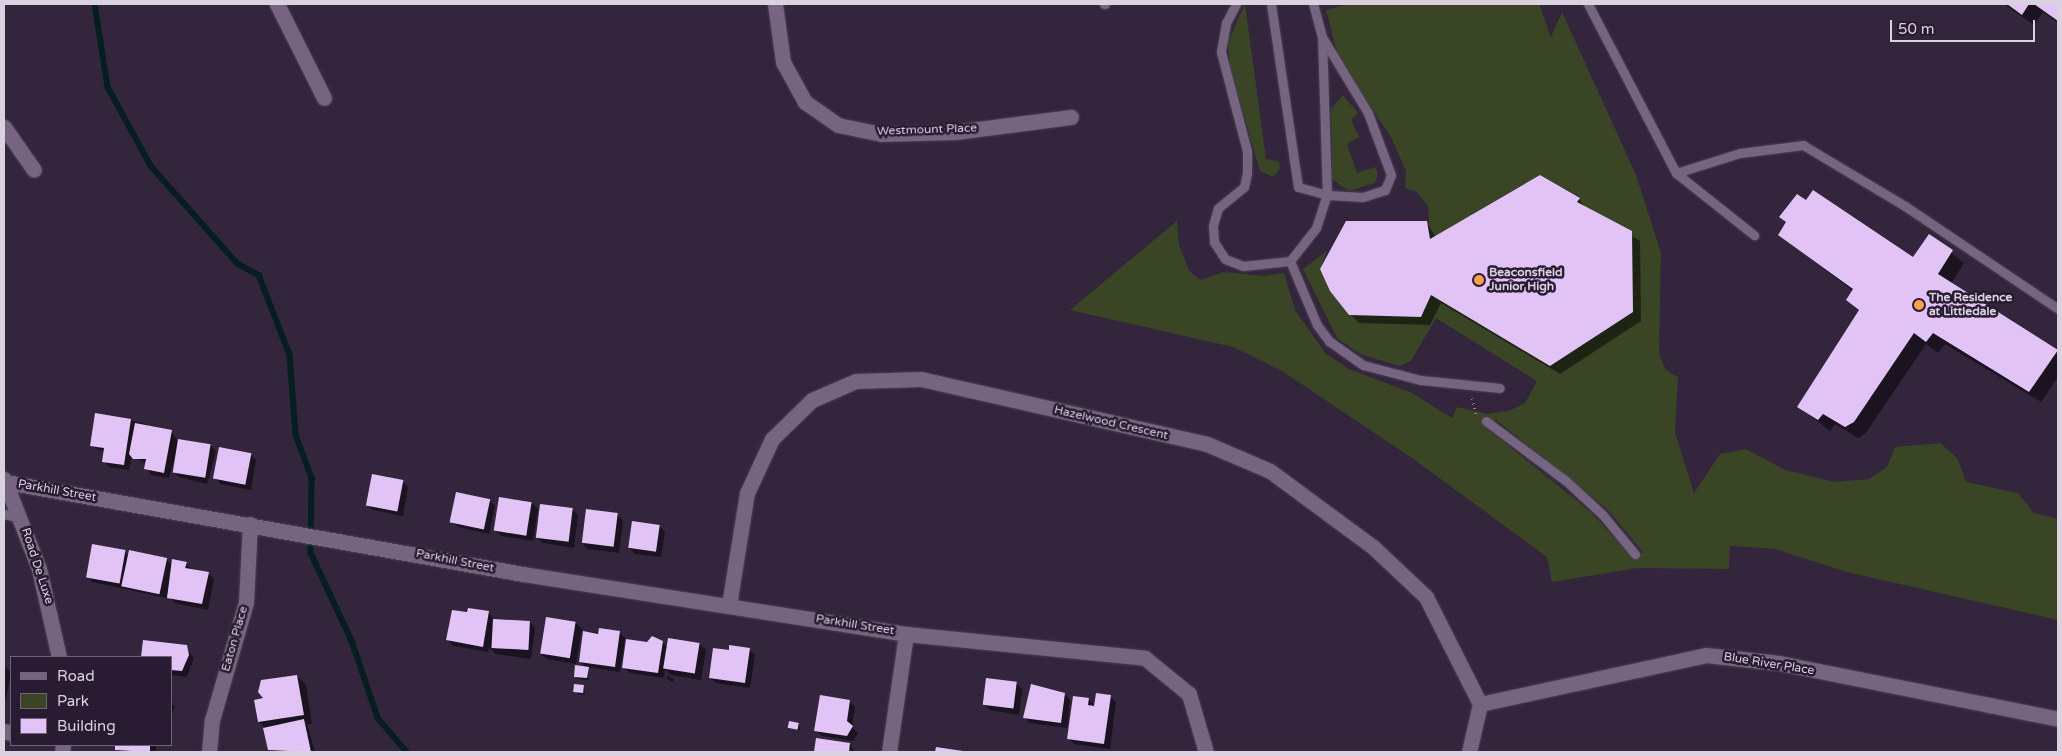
<!DOCTYPE html>
<style>
body{margin:0}
#map{position:relative;width:2062px;height:756px;overflow:hidden;background:#33253c;font-family:"Varela Round",sans-serif}
div>[style]{position:absolute}
[style*='--x']{left:calc(var(--x)*1px);top:calc(var(--y)*1px);width:calc(var(--w)*1px);rotate:calc(var(--a)*1deg)}
.green>*{inset:0;background:#394525}
.shadow>*{inset:0;background:#0007;transform-origin:0 0}
.stream>*{height:5.5px;margin:-2.75px;padding:0 2.75px;transform-origin:2.75px;border-radius:2.75px;background:#061e21}
.building>*{inset:0;background:#e1c3f5;transform-origin:0 0}
.path>*{height:3px;margin-top:-1.5px;transform-origin:0;background:repeating-linear-gradient(90deg,#877c8f 0 1px,transparent 0 5px)}
.roads{filter:drop-shadow(0 0 1px #4d4054) drop-shadow(0 0 1px #4d4054)}
.lane>*{height:9px;margin:-4.5px;padding:0 4.5px;transform-origin:4.5px;border-radius:4.5px;background:#756580}
.street>*{height:15px;margin:-7.5px;padding:0 7.5px;transform-origin:7.5px;border-radius:7.5px;background:#756580}
.dots>*{width:14px;height:14px;translate:-50% -50%;box-sizing:border-box;border:2px solid #291b32;border-radius:50%}
span{translate:-50% -50%;white-space:nowrap;text-align:center;line-height:1.15;-webkit-text-stroke:5px #291b32;paint-order:stroke}
.street-label{font-size:12px;color:#dad2e1}
.poi-label{font-size:12px;color:#dad2e1;font-weight:700}
.left{translate:0 -50%;text-align:left}
.frame{position:absolute;inset:0;border:5px solid #dad2e1;pointer-events:none}
.legend{position:absolute;left:10px;top:656px;width:162px;height:90px;box-sizing:border-box;background:#291b32;border:1px solid #706478;margin:0;padding:6px 9px;list-style:none;font-size:15px;color:#dad2e1}
.legend li{display:flex;align-items:center;gap:10px;height:25px}
.legend b{width:25px;border:1px solid #706478}
.scale{position:absolute;left:1890px;top:20px;width:145px;height:22px;box-sizing:border-box;border:2px solid #dad2e1;border-top:0;padding-left:6px;font-size:15px;line-height:18px;white-space:nowrap;color:#dad2e1;-webkit-text-stroke:4px #291b32;paint-order:stroke}
</style>
<div id="map">
<div class="green">
<i style="clip-path:polygon(1245px 4px,1266px 159px,1278px 161px,1281px 167px,1273px 177px,1260px 171px,1230px 67px,1228px 42px)"></i>
<i style="clip-path:polygon(evenodd,1349px 4px,1539px 4px,1551px 37px,1562px 12px,1636px 175px,1661px 253px,1659px 354px,1666px 370px,1678px 377px,1675px 432px,1694px 493px,1720px 454px,1746px 449px,1785px 470px,1834px 482px,1869px 479px,1887px 467px,1895px 447px,1940px 443px,1957px 458px,1966px 482px,2018px 493px,2034px 513px,2058px 519px,2058px 620px,1847px 572px,1775px 549px,1730px 546px,1729px 569px,1638px 568px,1552px 582px,1547px 557px,1412px 458px,1282px 371px,1233px 347px,1070px 310px,1177px 221px,1179px 245px,1189px 271px,1201px 280px,1224px 272px,1264px 276px,1284px 273px,1295px 310px,1326px 354px,1349px 369px,1412px 393px,1452px 418px,1457px 407px,1487px 414px,1509px 411px,1525px 403px,1537px 381px,1436px 318px,1411px 361px,1399px 366px,1360px 354px,1337px 338px,1303px 269px,1327px 251px,1320px 269px,1349px 315px,1421px 317px,1431px 295px,1550px 366px,1633px 312px,1577px 202px,1580px 197px,1540px 175px,1430px 239px,1428px 206px,1417px 192px,1405px 188px,1406px 171px,1391px 137px,1342px 66px,1336px 48px,1326px 10px,1349px 4px,1496px 420px,1607px 509px,1643px 552px,1633px 558px,1591px 512px,1484px 426px,1496px 420px)"></i>
<i style="clip-path:polygon(1343px 95px,1358px 113px,1351px 120px,1359px 137px,1347px 144px,1357px 173px,1375px 167px,1378px 174px,1375px 183px,1348px 191px,1332px 179px,1331px 109px)"></i>
</div>
<div class="shadow">
<i style="clip-path:polygon(2004px 4px,2058px 4px,2058px 23px,2043px 12px,2034px 25px)"></i>
<i style="clip-path:polygon(1579px 199px,1587px 209px,1640px 241px,1641px 321px,1560px 374px,1441px 303px,1430px 325px,1359px 323px,1350px 314px,1426px 222px,1436px 237px)"></i>
<i style="clip-path:polygon(1781px 217px,1913px 258px,1929px 235px,1964px 263px,1951px 284px,2058px 352px,2058px 377px,2041px 402px,1945px 344px,1938px 353px,1926px 344px,1865px 434px,1858px 438px,1835px 424px,1830px 431px,1798px 406px,1859px 311px,1847px 299px,1853px 291px,1780px 235px,1787px 223px)"></i>
<i style="clip-path:polygon(130px 420px,171px 431px,177px 440px,210px 445px,216px 451px,207px 484px,179px 477px,173px 472px,176px 454px,169px 478px,151px 475px,146px 464px,132px 455px,129px 470px,109px 467px,104px 461px,105px 453px,91px 446px)"></i>
<i style="clip-path:polygon(250px 454px,256px 460px,251px 490px,221px 484px,215px 478px)"></i>
<i style="clip-path:polygon(402px 481px,408px 487px,403px 516px,373px 510px,367px 505px)"></i>
<i style="clip-path:polygon(489px 500px,495px 506px,489px 534px,458px 527px,452px 521px)"></i>
<i style="clip-path:polygon(532px 503px,538px 509px,533px 541px,501px 536px,495px 530px)"></i>
<i style="clip-path:polygon(572px 509px,578px 515px,574px 548px,543px 543px,537px 538px)"></i>
<i style="clip-path:polygon(617px 515px,623px 520px,619px 553px,588px 549px,582px 543px)"></i>
<i style="clip-path:polygon(659px 526px,665px 532px,661px 557px,635px 554px,629px 548px)"></i>
<i style="clip-path:polygon(124px 551px,129px 556px,166px 559px,172px 565px,186px 563px,192px 570px,208px 573px,214px 579px,208px 610px,175px 603px,169px 597px,170px 589px,166px 598px,93px 582px,87px 576px)"></i>
<i style="clip-path:polygon(453px 611px,489px 612px,494px 621px,530px 622px,535px 628px,531px 659px,496px 654px,489px 647px,488px 652px,453px 646px,448px 640px)"></i>
<i style="clip-path:polygon(576px 623px,582px 629px,576px 664px,547px 659px,541px 654px)"></i>
<i style="clip-path:polygon(619px 632px,625px 638px,620px 672px,587px 667px,589px 680px,577px 679px,575px 676px,587px 668px,580px 661px,584px 633px)"></i>
<i style="clip-path:polygon(144px 641px,184px 645px,194px 658px,187px 677px,171px 675px,171px 657px,143px 657px)"></i>
<i style="clip-path:polygon(662px 642px,668px 648px,700px 644px,706px 650px,701px 680px,671px 675px,665px 669px,664px 678px,630px 673px,624px 668px,648px 643px)"></i>
<i style="clip-path:polygon(749px 649px,755px 655px,750px 688px,716px 683px,710px 678px)"></i>
<i style="clip-path:polygon(4px 666px,11px 672px,6px 700px,4px 699px)"></i>
<i style="clip-path:polygon(297px 676px,306px 685px,312px 724px,307px 724px,315px 752px,273px 752px,266px 729px,259px 722px,266px 699px)"></i>
<i style="clip-path:polygon(667px 676px,674px 679px,673px 682px,667px 679px)"></i>
<i style="clip-path:polygon(1016px 683px,1022px 689px,1019px 715px,990px 710px,984px 704px)"></i>
<i style="clip-path:polygon(575px 685px,584px 686px,585px 695px,577px 694px)"></i>
<i style="clip-path:polygon(1064px 694px,1070px 700px,1067px 728px,1030px 723px,1024px 717px)"></i>
<i style="clip-path:polygon(1110px 696px,1116px 702px,1110px 749px,1074px 744px,1068px 738px,1089px 699px,1095px 706px)"></i>
<i style="clip-path:polygon(849px 701px,855px 707px,852px 727px,858px 733px,853px 741px,822px 736px,816px 731px)"></i>
<i style="clip-path:polygon(171px 703px,175px 706px,171px 716px)"></i>
<i style="clip-path:polygon(799px 724px,800px 731px,789px 727px)"></i>
<i style="clip-path:polygon(817px 740px,850px 744px,855px 752px,815px 752px)"></i>
<i style="left:117px;top:745px;width:39px;height:7px"></i>
</div>
<div class="stream">
<i style="--x:95;--y:4;--w:84;--a:81.1"></i>
<i style="--x:108;--y:87;--w:90;--a:61.4"></i>
<i style="--x:151;--y:166;--w:131;--a:48.4"></i>
<i style="--x:238;--y:264;--w:24;--a:28"></i>
<i style="--x:259;--y:275;--w:86;--a:68.8"></i>
<i style="--x:290;--y:355;--w:80;--a:85.7"></i>
<i style="--x:296;--y:435;--w:46;--a:69.6"></i>
<i style="--x:312;--y:478;--w:75;--a:90.8"></i>
<i style="--x:311;--y:553;--w:97;--a:65"></i>
<i style="--x:352;--y:641;--w:81;--a:71.3"></i>
<i style="--x:378;--y:718;--w:45;--a:49.5"></i>
</div>
<div class="building">
<i style="clip-path:polygon(2007px 4px,2029px 4px,2022px 15px)"></i>
<i style="clip-path:polygon(2034px 4px,2058px 4px,2058px 21px)"></i>
<i style="clip-path:polygon(1540px 175px,1580px 198px,1577px 202px,1632px 231px,1633px 312px,1550px 366px,1431px 295px,1421px 317px,1349px 315px,1330px 291px,1320px 269px,1346px 221px,1427px 221px,1430px 239px)"></i>
<i style="clip-path:polygon(1813px 190px,1913px 257px,1929px 234px,1953px 250px,1938px 274px,2058px 350px,2029px 392px,1933px 333px,1926px 342px,1914px 333px,1854px 422px,1845px 427px,1823px 414px,1818px 420px,1797px 407px,1859px 310px,1846px 300px,1853px 289px,1778px 235px,1786px 222px,1779px 217px,1797px 194px,1806px 200px)"></i>
<i style="clip-path:polygon(95px 413px,131px 419px,124px 465px,102px 462px,104px 448px,90px 446px)"></i>
<i style="clip-path:polygon(135px 423px,172px 430px,164px 473px,144px 469px,146px 459px,133px 459px,129px 454px)"></i>
<i style="left:178px;top:439px;width:33px;height:34px;rotate:9deg"></i>
<i style="left:219px;top:447px;width:33px;height:32px;rotate:11deg"></i>
<i style="left:372px;top:474px;width:32px;height:32px;rotate:11deg"></i>
<i style="left:456px;top:492px;width:35px;height:31px;rotate:12deg"></i>
<i style="left:499px;top:497px;width:33px;height:34px;rotate:9deg"></i>
<i style="left:540px;top:504px;width:33px;height:34px;rotate:7deg"></i>
<i style="left:586px;top:509px;width:32px;height:34px;rotate:7deg"></i>
<i style="left:632px;top:521px;width:28px;height:27px;rotate:8deg"></i>
<i style="left:92px;top:544px;width:34px;height:34px;rotate:10deg"></i>
<i style="left:129px;top:550px;width:39px;height:37px;rotate:12deg"></i>
<i style="clip-path:polygon(172px 559px,187px 562px,185px 568px,209px 572px,202px 604px,167px 598px)"></i>
<i style="clip-path:polygon(468px 608px,489px 611px,483px 647px,446px 640px,452px 610px,467px 612px)"></i>
<i style="left:546px;top:617px;width:30px;height:37px;rotate:9deg"></i>
<i style="left:493px;top:619px;width:37px;height:29px;rotate:3deg"></i>
<i style="clip-path:polygon(599px 628px,620px 631px,615px 667px,579px 662px,583px 631px,598px 634px)"></i>
<i style="clip-path:polygon(652px 636px,663px 641px,658px 673px,622px 668px,626px 639px,647px 642px)"></i>
<i style="left:668px;top:638px;width:32px;height:31px;rotate:9deg"></i>
<i style="clip-path:polygon(143px 640px,187px 645px,189px 655px,182px 671px,171px 670px,171px 657px,141px 657px)"></i>
<i style="clip-path:polygon(729px 645px,750px 648px,745px 683px,709px 678px,713px 648px,729px 650px)"></i>
<i style="clip-path:polygon(575px 665px,589px 667px,587px 678px,574px 677px)"></i>
<i style="clip-path:polygon(297px 675px,304px 715px,258px 722px,254px 700px,263px 698px,258px 692px,261px 680px)"></i>
<i style="left:986px;top:678px;width:31px;height:27px;rotate:7deg"></i>
<i style="left:574px;top:684px;width:10px;height:8px;rotate:6deg"></i>
<i style="clip-path:polygon(1031px 684px,1065px 693px,1061px 723px,1023px 718px)"></i>
<i style="clip-path:polygon(1096px 693px,1111px 695px,1104px 744px,1067px 739px,1073px 696px,1089px 698px,1088px 705px,1094px 706px)"></i>
<i style="clip-path:polygon(820px 695px,850px 700px,847px 721px,853px 726px,847px 736px,814px 731px)"></i>
<i style="clip-path:polygon(304px 719px,311px 752px,268px 750px,263px 728px)"></i>
<i style="left:789px;top:721px;width:10px;height:7px;rotate:11deg"></i>
<i style="clip-path:polygon(816px 738px,850px 743px,849px 752px,814px 752px)"></i>
<i style="clip-path:polygon(115px 745px,150px 745px,150px 752px,115px 750px)"></i>
<i style="clip-path:polygon(936px 747px,963px 751px,962px 752px,935px 752px)"></i>
</div>
<div class="path">
<i style="--x:1472;--y:398;--w:16;--a:76"></i>
</div>
<div class="roads">
<div class="lane">
<i style="--x:1104;--y:4;--w:1;--a:0"></i>
<i style="--x:1236;--y:4;--w:21;--a:118"></i>
<i style="--x:1226;--y:23;--w:29;--a:100"></i>
<i style="--x:1221;--y:52;--w:102;--a:75.3"></i>
<i style="--x:1247;--y:151;--w:22;--a:90"></i>
<i style="--x:1247;--y:173;--w:14;--a:102"></i>
<i style="--x:1244;--y:187;--w:33;--a:141"></i>
<i style="--x:1218;--y:208;--w:19;--a:106"></i>
<i style="--x:1213;--y:226;--w:16;--a:86"></i>
<i style="--x:1214;--y:242;--w:20;--a:57"></i>
<i style="--x:1225;--y:259;--w:19;--a:21"></i>
<i style="--x:1243;--y:266;--w:47;--a:-6.1"></i>
<i style="--x:1290;--y:261;--w:42;--a:-51.8"></i>
<i style="--x:1316;--y:228;--w:35;--a:-72"></i>
<i style="--x:1327;--y:195;--w:36;--a:3"></i>
<i style="--x:1363;--y:197;--w:23;--a:-18"></i>
<i style="--x:1385;--y:190;--w:16;--a:-68"></i>
<i style="--x:1391;--y:175;--w:66;--a:-110.4"></i>
<i style="--x:1368;--y:113;--w:89;--a:-121.2"></i>
<i style="--x:1271;--y:4;--w:185;--a:81.6"></i>
<i style="--x:1298;--y:187;--w:30;--a:15"></i>
<i style="--x:1327;--y:195;--w:158;--a:-91.8"></i>
<i style="--x:1322;--y:37;--w:34;--a:-105"></i>
<i style="--x:1588;--y:4;--w:191;--a:62.5"></i>
<i style="--x:1676;--y:173;--w:100;--a:38.5"></i>
<i style="--x:1676;--y:173;--w:67;--a:-17.4"></i>
<i style="--x:1740;--y:153;--w:64;--a:-7.2"></i>
<i style="--x:1803;--y:145;--w:119;--a:30.9"></i>
<i style="--x:1905;--y:206;--w:184;--a:33.9"></i>
<i style="--x:1290;--y:261;--w:69;--a:67.1"></i>
<i style="--x:1317;--y:325;--w:20;--a:53"></i>
<i style="--x:1329;--y:341;--w:42;--a:35.2"></i>
<i style="--x:1363;--y:365;--w:60;--a:14.5"></i>
<i style="--x:1421;--y:380;--w:79;--a:5.8"></i>
<i style="--x:1486;--y:421;--w:99;--a:36.8"></i>
<i style="--x:1565;--y:480;--w:50;--a:42.6"></i>
<i style="--x:1602;--y:514;--w:52;--a:50.5"></i>
<i style="--x:4;--y:514;--w:18;--a:13"></i>
</div>
<div class="street">
<i style="--x:277;--y:4;--w:105;--a:63.4"></i>
<i style="--x:775;--y:4;--w:59;--a:82.1"></i>
<i style="--x:783;--y:62;--w:46;--a:61.2"></i>
<i style="--x:805;--y:102;--w:40;--a:34.9"></i>
<i style="--x:838;--y:125;--w:44;--a:11.8"></i>
<i style="--x:881;--y:134;--w:74;--a:-1.5"></i>
<i style="--x:955;--y:132;--w:117;--a:-7.4"></i>
<i style="--x:4;--y:127;--w:52;--a:55.1"></i>
<i style="--x:4;--y:479;--w:97;--a:68.7"></i>
<i style="--x:39;--y:569;--w:90;--a:77.2"></i>
<i style="--x:6;--y:482;--w:525;--a:10.09"></i>
<i style="--x:523;--y:574;--w:388;--a:8.9"></i>
<i style="--x:906;--y:634;--w:240;--a:5.7"></i>
<i style="--x:1145;--y:658;--w:57;--a:39.3"></i>
<i style="--x:1189;--y:694;--w:60;--a:73.7"></i>
<i style="--x:729;--y:605;--w:113;--a:-80.9"></i>
<i style="--x:747;--y:493;--w:60;--a:-65.2"></i>
<i style="--x:772;--y:439;--w:56;--a:-44.3"></i>
<i style="--x:812;--y:400;--w:48;--a:-23.4"></i>
<i style="--x:856;--y:381;--w:65;--a:-1.8"></i>
<i style="--x:921;--y:379;--w:293;--a:12.8"></i>
<i style="--x:1207;--y:444;--w:69;--a:23.2"></i>
<i style="--x:1270;--y:471;--w:128;--a:36.4"></i>
<i style="--x:1373;--y:547;--w:73;--a:43.3"></i>
<i style="--x:1426;--y:597;--w:120;--a:63.2"></i>
<i style="--x:1480;--y:704;--w:49;--a:102.9"></i>
<i style="--x:1480;--y:704;--w:231;--a:-12.2"></i>
<i style="--x:1706;--y:655;--w:73;--a:6.3"></i>
<i style="--x:1779;--y:663;--w:285;--a:11.3"></i>
<i style="--x:4;--y:731;--w:7;--a:16"></i>
<i style="--x:62;--y:752;--w:7;--a:-82"></i>
<i style="--x:209;--y:752;--w:32;--a:-85"></i>
<i style="--x:212;--y:720;--w:123;--a:-73.9"></i>
<i style="--x:246;--y:602;--w:78;--a:-87.1"></i>
<i style="--x:889;--y:752;--w:119;--a:-81.8"></i>
</div>
</div>
<div class="dots">
<i style="left:1479px;top:280px;background:#fa9f4e"></i>
<i style="left:1919px;top:305px;background:#fa9f4e"></i>
</div>
<div class="street-label">
<span style="left:927px;top:130px;rotate:-2deg">Westmount Place</span>
<span style="left:1111px;top:423px;rotate:13deg">Hazelwood Crescent</span>
<span style="left:57px;top:491px;rotate:10deg">Parkhill Street</span>
<span style="left:455px;top:561px;rotate:11deg">Parkhill Street</span>
<span style="left:37px;top:566px;rotate:72deg">Road De Luxe</span>
<span style="left:855px;top:625px;rotate:9deg">Parkhill Street</span>
<span style="left:235px;top:639px;rotate:-74deg">Eaton Place</span>
<span style="left:1769px;top:664px;rotate:9deg">Blue River Place</span>
</div>
<div class="poi-label">
<span class="left" style="left:1489px;top:280px">Beaconsfield<br>Junior High</span>
<span class="left" style="left:1929px;top:305px">The Residence<br>at Littledale</span>
</div>
<div class="frame"></div>
<ul class="legend">
<li><b style="height:6px;background:#756580"></b>Road</li>
<li><b style="height:14px;background:#394525"></b>Park</li>
<li><b style="height:14px;background:#e1c3f5"></b>Building</li>
</ul>
<div class="scale">50 m</div>
</div>
